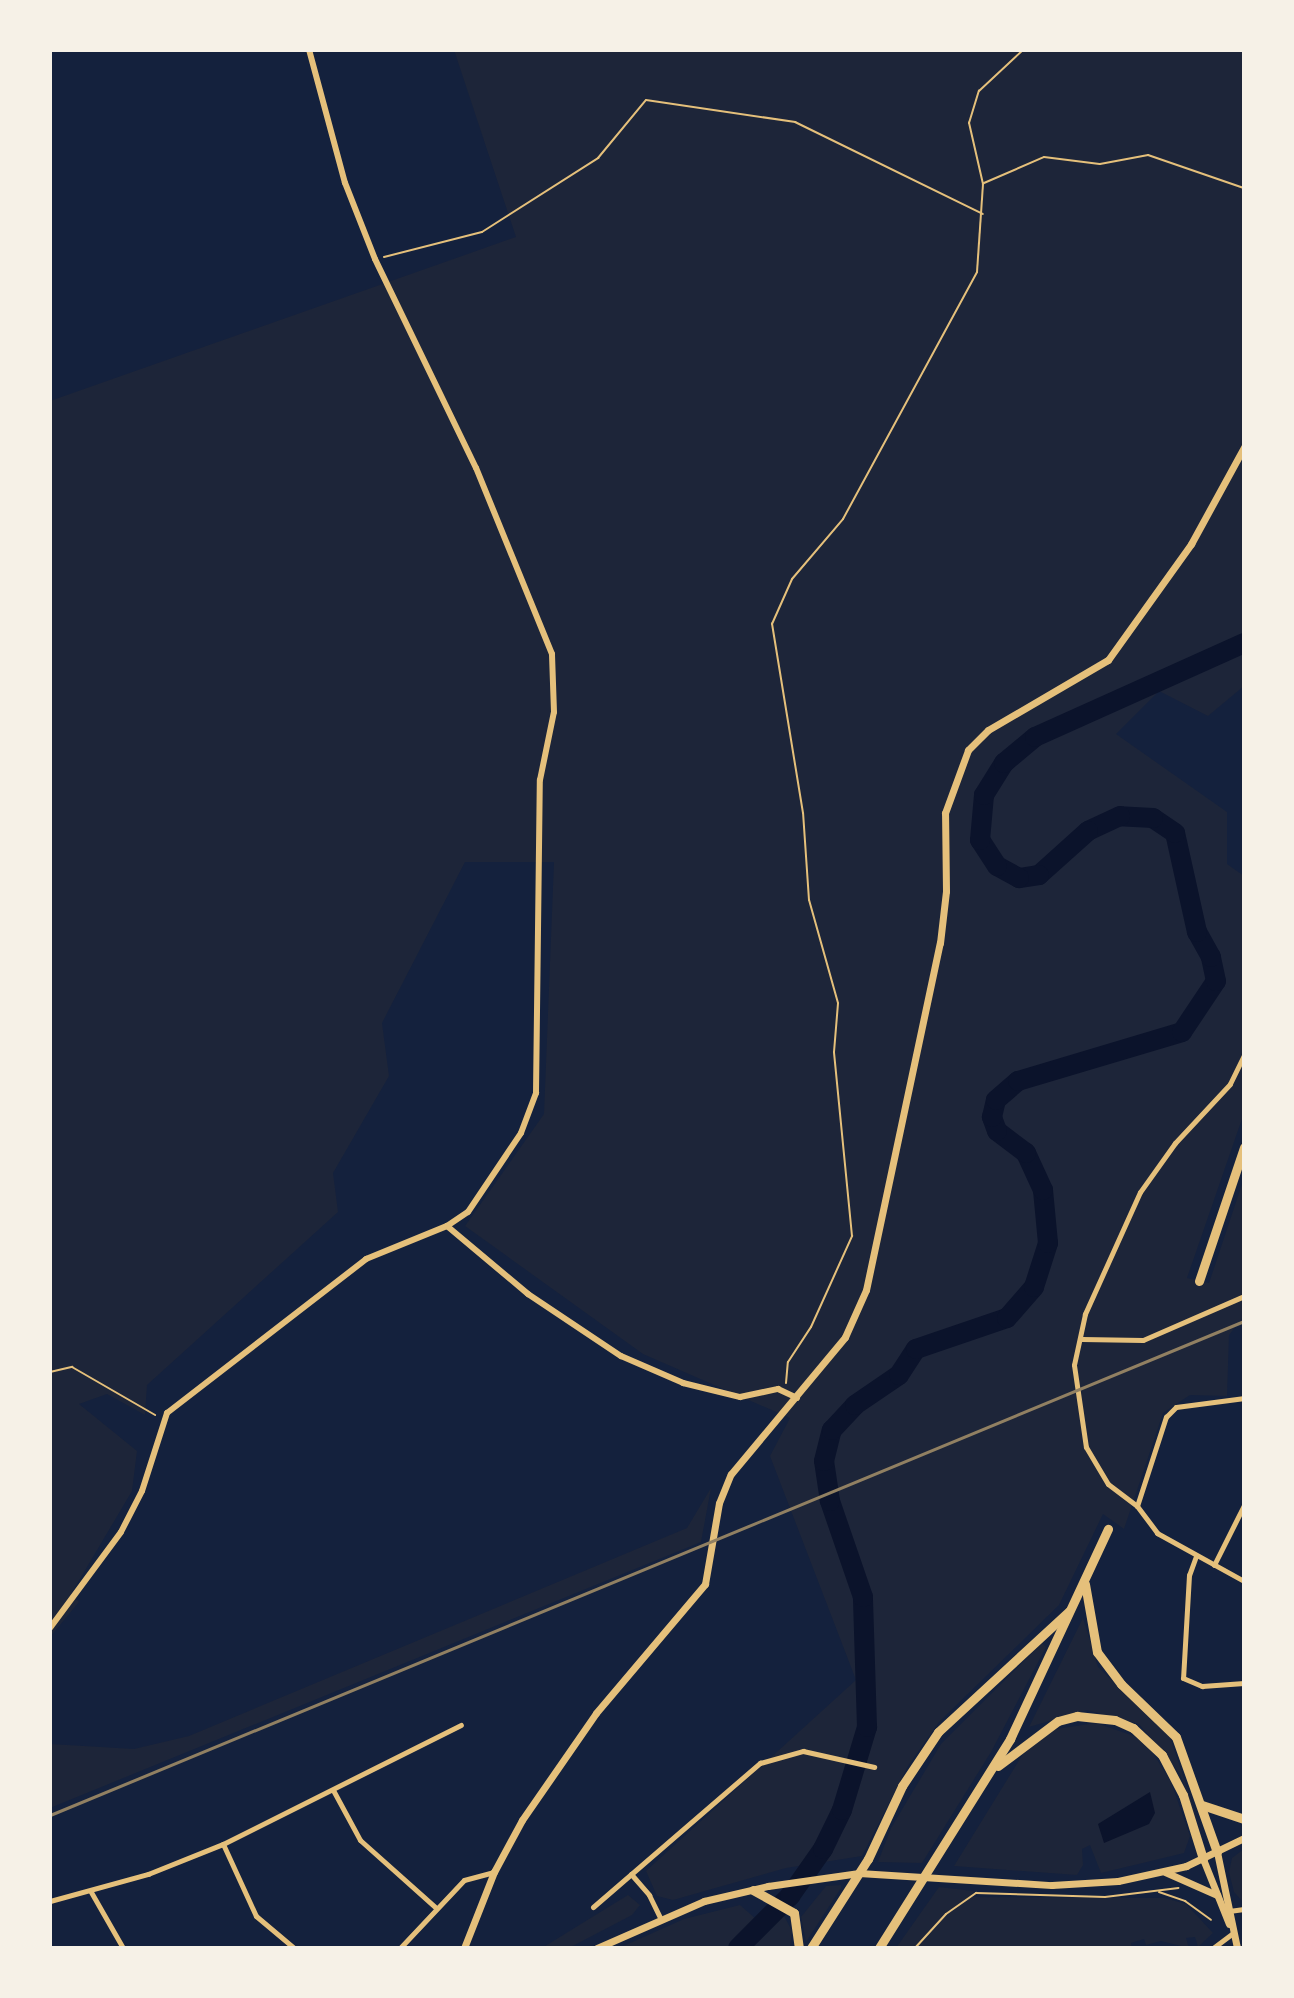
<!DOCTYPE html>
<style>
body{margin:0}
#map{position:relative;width:1294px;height:1998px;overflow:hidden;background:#14213d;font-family:Arial,sans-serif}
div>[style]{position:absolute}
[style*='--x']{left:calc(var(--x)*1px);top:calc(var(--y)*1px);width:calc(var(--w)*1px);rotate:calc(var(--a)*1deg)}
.green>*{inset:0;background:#1d2539}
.water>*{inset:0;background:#0b132b}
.river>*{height:20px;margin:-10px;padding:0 10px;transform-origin:10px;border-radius:10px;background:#0b132b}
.path>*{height:2px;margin:-1px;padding:0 1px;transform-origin:1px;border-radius:1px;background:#e5c07b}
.minor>*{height:5px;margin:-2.5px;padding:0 2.5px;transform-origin:2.5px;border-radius:2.5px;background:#e5c07b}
.tertiary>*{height:6px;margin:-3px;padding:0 3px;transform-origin:3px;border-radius:3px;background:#e5c07b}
.secondary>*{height:7px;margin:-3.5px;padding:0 3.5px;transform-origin:3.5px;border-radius:3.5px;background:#e5c07b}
.trunk>*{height:9px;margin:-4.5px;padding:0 4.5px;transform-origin:4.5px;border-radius:4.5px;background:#e5c07b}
.rail>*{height:3px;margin:-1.5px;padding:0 1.5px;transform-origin:1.5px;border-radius:1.5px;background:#918062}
span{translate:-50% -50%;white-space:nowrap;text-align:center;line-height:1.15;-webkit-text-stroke:8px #f6f1e7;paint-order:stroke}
.frame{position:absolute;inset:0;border:52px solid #f6f1e7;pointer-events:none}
</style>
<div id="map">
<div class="green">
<i style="clip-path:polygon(454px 50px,1244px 50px,1244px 686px,1208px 716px,1159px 691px,1116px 734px,1227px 812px,1227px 864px,1244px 876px,1244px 1113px,1187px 1278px,1209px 1283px,1244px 1178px,1244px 1316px,1229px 1335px,1227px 1396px,1190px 1395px,1163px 1413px,1124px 1529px,1103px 1514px,1059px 1605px,939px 1722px,908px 1766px,862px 1856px,786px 1868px,673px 1900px,657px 1896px,646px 1871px,856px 1680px,770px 1456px,790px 1418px,643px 1354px,465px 1226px,544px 1114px,554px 862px,465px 862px,382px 1023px,389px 1076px,333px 1173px,338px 1212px,147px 1385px,145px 1415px,107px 1394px,79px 1404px,137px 1451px,132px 1491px,71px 1594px,79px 1602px,50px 1637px,50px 401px,516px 237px)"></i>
<i style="clip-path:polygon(711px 1488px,701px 1542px,50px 1808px,50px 1744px,134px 1749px,189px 1736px,687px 1528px)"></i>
<i style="clip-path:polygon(1083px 1618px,1098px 1667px,1170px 1737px,1205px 1842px,1180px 1774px,1139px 1724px,1087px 1710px,1029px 1727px)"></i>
<i style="clip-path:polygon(1042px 1643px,1046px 1647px,991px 1752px,922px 1863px,878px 1862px,891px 1828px,941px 1744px)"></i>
<i style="clip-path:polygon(1096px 1723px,1134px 1736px,1151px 1750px,1171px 1782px,1190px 1836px,1184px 1853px,1101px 1873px,1090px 1845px,1082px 1849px,1083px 1865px,1077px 1875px,954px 1866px,1023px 1754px,1056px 1729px)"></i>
<i style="clip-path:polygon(1244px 1849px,1244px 1903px,1234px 1892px,1229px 1872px,1232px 1858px)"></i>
<i style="clip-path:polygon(841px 1885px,841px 1888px,806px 1942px,801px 1917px,826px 1886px)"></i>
<i style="clip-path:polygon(939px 1887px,974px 1891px,971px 1897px,1165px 1898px,1186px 1904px,1213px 1933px,1198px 1947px,1195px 1937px,1186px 1938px,1189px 1948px,1161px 1941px,1146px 1945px,1144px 1939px,1131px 1943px,1132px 1948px,896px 1948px)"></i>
<i style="clip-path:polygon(628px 1895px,640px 1905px,632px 1915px,569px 1948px,542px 1948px)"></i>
<i style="clip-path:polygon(740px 1905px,757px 1920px,770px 1906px,782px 1912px,792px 1931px,790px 1948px,619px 1948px,684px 1919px)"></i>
</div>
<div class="water">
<i style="clip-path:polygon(1150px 1792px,1155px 1813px,1149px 1824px,1104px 1843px,1098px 1824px)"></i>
</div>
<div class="river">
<i style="--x:738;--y:1948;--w:74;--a:-45"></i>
<i style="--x:790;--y:1896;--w:57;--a:-54.9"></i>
<i style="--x:823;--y:1849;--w:43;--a:-64"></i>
<i style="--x:842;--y:1810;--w:87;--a:-73.2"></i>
<i style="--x:867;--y:1727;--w:130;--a:-91.8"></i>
<i style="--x:863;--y:1597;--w:102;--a:-109"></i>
<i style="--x:830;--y:1501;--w:40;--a:-98.5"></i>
<i style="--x:824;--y:1461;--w:32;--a:-76"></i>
<i style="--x:832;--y:1430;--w:34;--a:-47"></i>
<i style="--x:855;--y:1405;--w:53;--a:-34.3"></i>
<i style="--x:899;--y:1375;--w:31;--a:-57"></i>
<i style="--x:916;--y:1349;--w:96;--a:-18.8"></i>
<i style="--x:1007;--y:1318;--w:41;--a:-48.9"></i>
<i style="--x:1034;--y:1287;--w:46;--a:-72.3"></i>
<i style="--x:1048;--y:1243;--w:53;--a:-95.4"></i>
<i style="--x:1043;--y:1190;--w:41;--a:-114.7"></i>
<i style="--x:1026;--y:1153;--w:36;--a:-143"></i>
<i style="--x:997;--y:1131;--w:15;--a:-110"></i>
<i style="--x:992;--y:1117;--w:17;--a:-77"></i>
<i style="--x:996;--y:1100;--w:29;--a:-41"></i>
<i style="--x:1018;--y:1081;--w:171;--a:-16.6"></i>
<i style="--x:1182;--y:1032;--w:61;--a:-56.3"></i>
<i style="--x:1216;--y:981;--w:25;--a:-102"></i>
<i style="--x:1211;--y:957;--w:29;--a:-119"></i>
<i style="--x:1197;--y:932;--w:101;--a:-102.5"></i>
<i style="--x:1175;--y:833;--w:27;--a:-146"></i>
<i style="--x:1153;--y:818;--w:33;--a:-177"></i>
<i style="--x:1120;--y:816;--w:35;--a:155"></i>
<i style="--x:1088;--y:831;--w:66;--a:138.1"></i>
<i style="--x:1039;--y:875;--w:20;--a:171"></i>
<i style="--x:1019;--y:878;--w:25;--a:-151"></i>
<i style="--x:997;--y:866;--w:31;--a:-123"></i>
<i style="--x:980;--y:840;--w:45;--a:-84.9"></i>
<i style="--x:984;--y:795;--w:38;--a:-58"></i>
<i style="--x:1004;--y:763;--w:40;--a:-40"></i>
<i style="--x:1035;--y:737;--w:229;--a:-24.2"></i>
</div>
<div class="path">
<i style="--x:984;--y:183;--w:65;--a:-23.4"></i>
<i style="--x:1044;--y:157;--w:56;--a:7.1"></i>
<i style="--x:1100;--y:164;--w:49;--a:-10.6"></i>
<i style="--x:1148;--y:155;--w:102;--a:19"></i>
<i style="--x:384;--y:257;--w:101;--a:-14.3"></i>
<i style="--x:482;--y:232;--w:138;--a:-32.5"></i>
<i style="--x:598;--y:158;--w:75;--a:-50.4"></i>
<i style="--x:646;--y:100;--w:151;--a:8.4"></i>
<i style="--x:795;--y:122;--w:209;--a:26.1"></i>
<i style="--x:50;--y:1372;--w:23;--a:-13"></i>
<i style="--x:72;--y:1367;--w:96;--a:30"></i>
<i style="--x:786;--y:1383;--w:21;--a:-85"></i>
<i style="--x:788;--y:1362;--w:42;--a:-56.7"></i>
<i style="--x:811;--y:1327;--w:100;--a:-65.7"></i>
<i style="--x:852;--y:1236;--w:185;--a:-95.6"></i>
<i style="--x:834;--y:1052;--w:49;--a:-85.3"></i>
<i style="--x:838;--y:1003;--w:107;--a:-105.7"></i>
<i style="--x:809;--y:900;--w:87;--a:-93.9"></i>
<i style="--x:803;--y:813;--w:192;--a:-99.3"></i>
<i style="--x:772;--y:624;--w:49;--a:-66"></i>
<i style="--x:792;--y:579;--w:79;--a:-49.6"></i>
<i style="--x:843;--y:519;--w:281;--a:-61.5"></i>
<i style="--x:977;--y:272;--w:88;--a:-86.1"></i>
<i style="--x:983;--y:184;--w:63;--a:-102.9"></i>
<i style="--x:969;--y:123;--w:34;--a:-73"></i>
<i style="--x:979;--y:91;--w:60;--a:-43"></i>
<i style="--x:1159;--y:1892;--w:28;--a:19"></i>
<i style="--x:1185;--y:1901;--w:32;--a:36"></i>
<i style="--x:915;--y:1948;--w:46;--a:-47.6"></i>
<i style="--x:946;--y:1914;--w:37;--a:-35"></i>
<i style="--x:976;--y:1893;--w:129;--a:1.8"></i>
<i style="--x:1105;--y:1897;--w:74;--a:-7"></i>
</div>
<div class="minor">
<i style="--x:1244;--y:1055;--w:32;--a:116"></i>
<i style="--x:1230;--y:1084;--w:81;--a:133"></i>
<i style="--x:1175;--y:1143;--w:60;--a:125.5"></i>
<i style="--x:1140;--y:1192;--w:134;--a:114.3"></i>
<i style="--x:1085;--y:1314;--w:52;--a:102.2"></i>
<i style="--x:1074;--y:1365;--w:83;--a:81.7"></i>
<i style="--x:1086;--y:1447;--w:43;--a:59.3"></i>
<i style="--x:1108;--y:1484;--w:36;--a:37"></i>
<i style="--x:1137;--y:1506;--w:34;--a:53"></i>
<i style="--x:1157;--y:1533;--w:99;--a:28.9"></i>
<i style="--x:1082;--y:1339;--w:61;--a:0.9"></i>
<i style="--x:1143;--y:1340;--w:110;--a:-23.5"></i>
<i style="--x:1137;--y:1506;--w:94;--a:-72"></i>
<i style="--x:1166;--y:1417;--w:14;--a:-45"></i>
<i style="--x:1176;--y:1407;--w:69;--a:-7.5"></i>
<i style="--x:1196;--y:1556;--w:20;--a:110"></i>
<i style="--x:1189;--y:1575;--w:103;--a:93.3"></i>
<i style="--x:1183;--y:1678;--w:21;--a:23"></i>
<i style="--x:1202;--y:1686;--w:42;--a:-4.1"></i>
<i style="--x:1214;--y:1565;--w:67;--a:-63.4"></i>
<i style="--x:333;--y:1790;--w:57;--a:61.6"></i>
<i style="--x:360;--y:1840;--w:102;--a:41.8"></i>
<i style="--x:223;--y:1844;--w:79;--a:65.4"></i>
<i style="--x:256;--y:1916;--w:50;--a:40.1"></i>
<i style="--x:631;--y:1874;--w:28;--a:49"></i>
<i style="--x:649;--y:1895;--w:25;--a:64"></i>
<i style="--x:91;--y:1892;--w:64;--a:60.3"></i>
<i style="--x:50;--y:1901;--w:102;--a:-15.4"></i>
<i style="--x:148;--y:1874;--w:81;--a:-21.8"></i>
<i style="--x:223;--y:1844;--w:266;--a:-26.6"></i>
<i style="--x:593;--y:1907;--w:221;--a:-40.8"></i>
<i style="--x:760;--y:1763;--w:45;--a:-15.6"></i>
<i style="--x:803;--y:1751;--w:73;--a:12.7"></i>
<i style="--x:1229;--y:1911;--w:15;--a:-8"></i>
<i style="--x:400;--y:1948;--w:93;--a:-46.7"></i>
<i style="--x:464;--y:1880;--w:31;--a:-15"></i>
<i style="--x:1213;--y:1948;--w:25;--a:-37"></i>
</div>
<div class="tertiary">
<i style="--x:447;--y:1226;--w:106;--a:40"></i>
<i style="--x:528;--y:1294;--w:112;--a:33.7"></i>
<i style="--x:621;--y:1356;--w:68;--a:23.5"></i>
<i style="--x:683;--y:1383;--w:59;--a:13.8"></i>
<i style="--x:740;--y:1397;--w:39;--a:-12"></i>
<i style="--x:778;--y:1389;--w:21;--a:25"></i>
<i style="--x:50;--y:1628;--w:119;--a:-53.5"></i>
<i style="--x:121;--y:1532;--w:46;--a:-62.9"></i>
<i style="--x:142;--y:1491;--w:82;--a:-72.2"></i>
<i style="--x:167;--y:1413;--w:252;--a:-37.7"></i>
<i style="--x:366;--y:1259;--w:87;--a:-22.2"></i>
<i style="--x:447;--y:1226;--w:25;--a:-34"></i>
<i style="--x:468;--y:1212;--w:95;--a:-56.1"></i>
<i style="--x:521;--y:1133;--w:43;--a:-69.4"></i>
<i style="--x:536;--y:1093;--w:313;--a:-89.3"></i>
<i style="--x:540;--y:780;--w:69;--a:-78.4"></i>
<i style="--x:554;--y:712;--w:58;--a:-92"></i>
<i style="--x:552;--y:654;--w:201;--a:-112.2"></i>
<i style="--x:476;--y:468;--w:232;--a:-115.8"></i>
<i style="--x:375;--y:259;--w:82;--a:-111.5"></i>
<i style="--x:345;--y:183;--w:138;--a:-105.1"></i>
</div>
<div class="secondary">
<i style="--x:1217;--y:1852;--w:98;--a:78.2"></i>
<i style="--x:1203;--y:1859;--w:70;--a:68.2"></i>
<i style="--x:1165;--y:1872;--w:57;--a:23.9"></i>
<i style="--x:464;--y:1948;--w:82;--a:-68.5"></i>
<i style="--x:494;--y:1872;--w:59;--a:-61.7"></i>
<i style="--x:522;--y:1820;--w:130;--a:-55.3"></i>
<i style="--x:596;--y:1713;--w:169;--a:-49.8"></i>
<i style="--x:705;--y:1584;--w:82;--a:-80.2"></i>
<i style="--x:719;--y:1503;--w:31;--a:-68"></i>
<i style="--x:731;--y:1474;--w:178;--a:-50.2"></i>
<i style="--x:845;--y:1337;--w:51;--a:-65.9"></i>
<i style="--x:866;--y:1290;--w:355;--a:-78"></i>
<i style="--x:940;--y:943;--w:52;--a:-83.4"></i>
<i style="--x:946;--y:891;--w:78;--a:-90.7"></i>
<i style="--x:945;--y:813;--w:67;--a:-69.9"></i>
<i style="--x:968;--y:750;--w:28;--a:-45"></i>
<i style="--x:988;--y:730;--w:139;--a:-30.3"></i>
<i style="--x:1108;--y:660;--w:143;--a:-54.4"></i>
<i style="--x:1191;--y:544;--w:111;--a:-61.3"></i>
<i style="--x:597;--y:1948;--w:117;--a:-23.7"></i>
<i style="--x:704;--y:1901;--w:66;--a:-13.2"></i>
<i style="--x:768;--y:1886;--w:92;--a:-8.1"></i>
<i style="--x:859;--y:1873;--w:193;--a:3.6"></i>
<i style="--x:1052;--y:1885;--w:66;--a:-3.5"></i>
<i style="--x:1118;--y:1881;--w:70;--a:-12.4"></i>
<i style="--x:1186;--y:1866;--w:64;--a:-25.8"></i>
</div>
<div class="trunk">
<i style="--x:1199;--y:1281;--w:141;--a:-71.4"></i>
<i style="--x:1085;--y:1584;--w:69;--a:80"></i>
<i style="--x:1097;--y:1652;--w:40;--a:53"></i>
<i style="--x:1121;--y:1684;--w:76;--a:43.9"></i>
<i style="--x:1176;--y:1737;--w:122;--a:70.4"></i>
<i style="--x:998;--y:1766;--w:75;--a:-36.9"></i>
<i style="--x:1058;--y:1721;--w:20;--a:-15"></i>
<i style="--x:1077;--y:1716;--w:38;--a:6"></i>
<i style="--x:1115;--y:1720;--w:20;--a:24"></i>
<i style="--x:1133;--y:1728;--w:40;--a:43"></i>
<i style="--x:1162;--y:1755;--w:45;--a:62.3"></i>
<i style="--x:1183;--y:1795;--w:67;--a:72.6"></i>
<i style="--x:1202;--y:1805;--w:44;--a:18.4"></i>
<i style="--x:753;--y:1890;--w:47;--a:29.3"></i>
<i style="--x:794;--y:1913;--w:35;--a:82"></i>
<i style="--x:811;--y:1948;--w:106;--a:-57.4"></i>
<i style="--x:868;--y:1859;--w:81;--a:-65"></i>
<i style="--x:902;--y:1786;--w:65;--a:-56.3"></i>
<i style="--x:938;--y:1732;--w:178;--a:-42.7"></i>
<i style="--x:879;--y:1948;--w:247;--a:-57.9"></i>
<i style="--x:1010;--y:1739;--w:232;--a:-65"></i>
</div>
<div class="rail">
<i style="--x:50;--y:1815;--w:1292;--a:-22.48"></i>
</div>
<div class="frame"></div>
</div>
